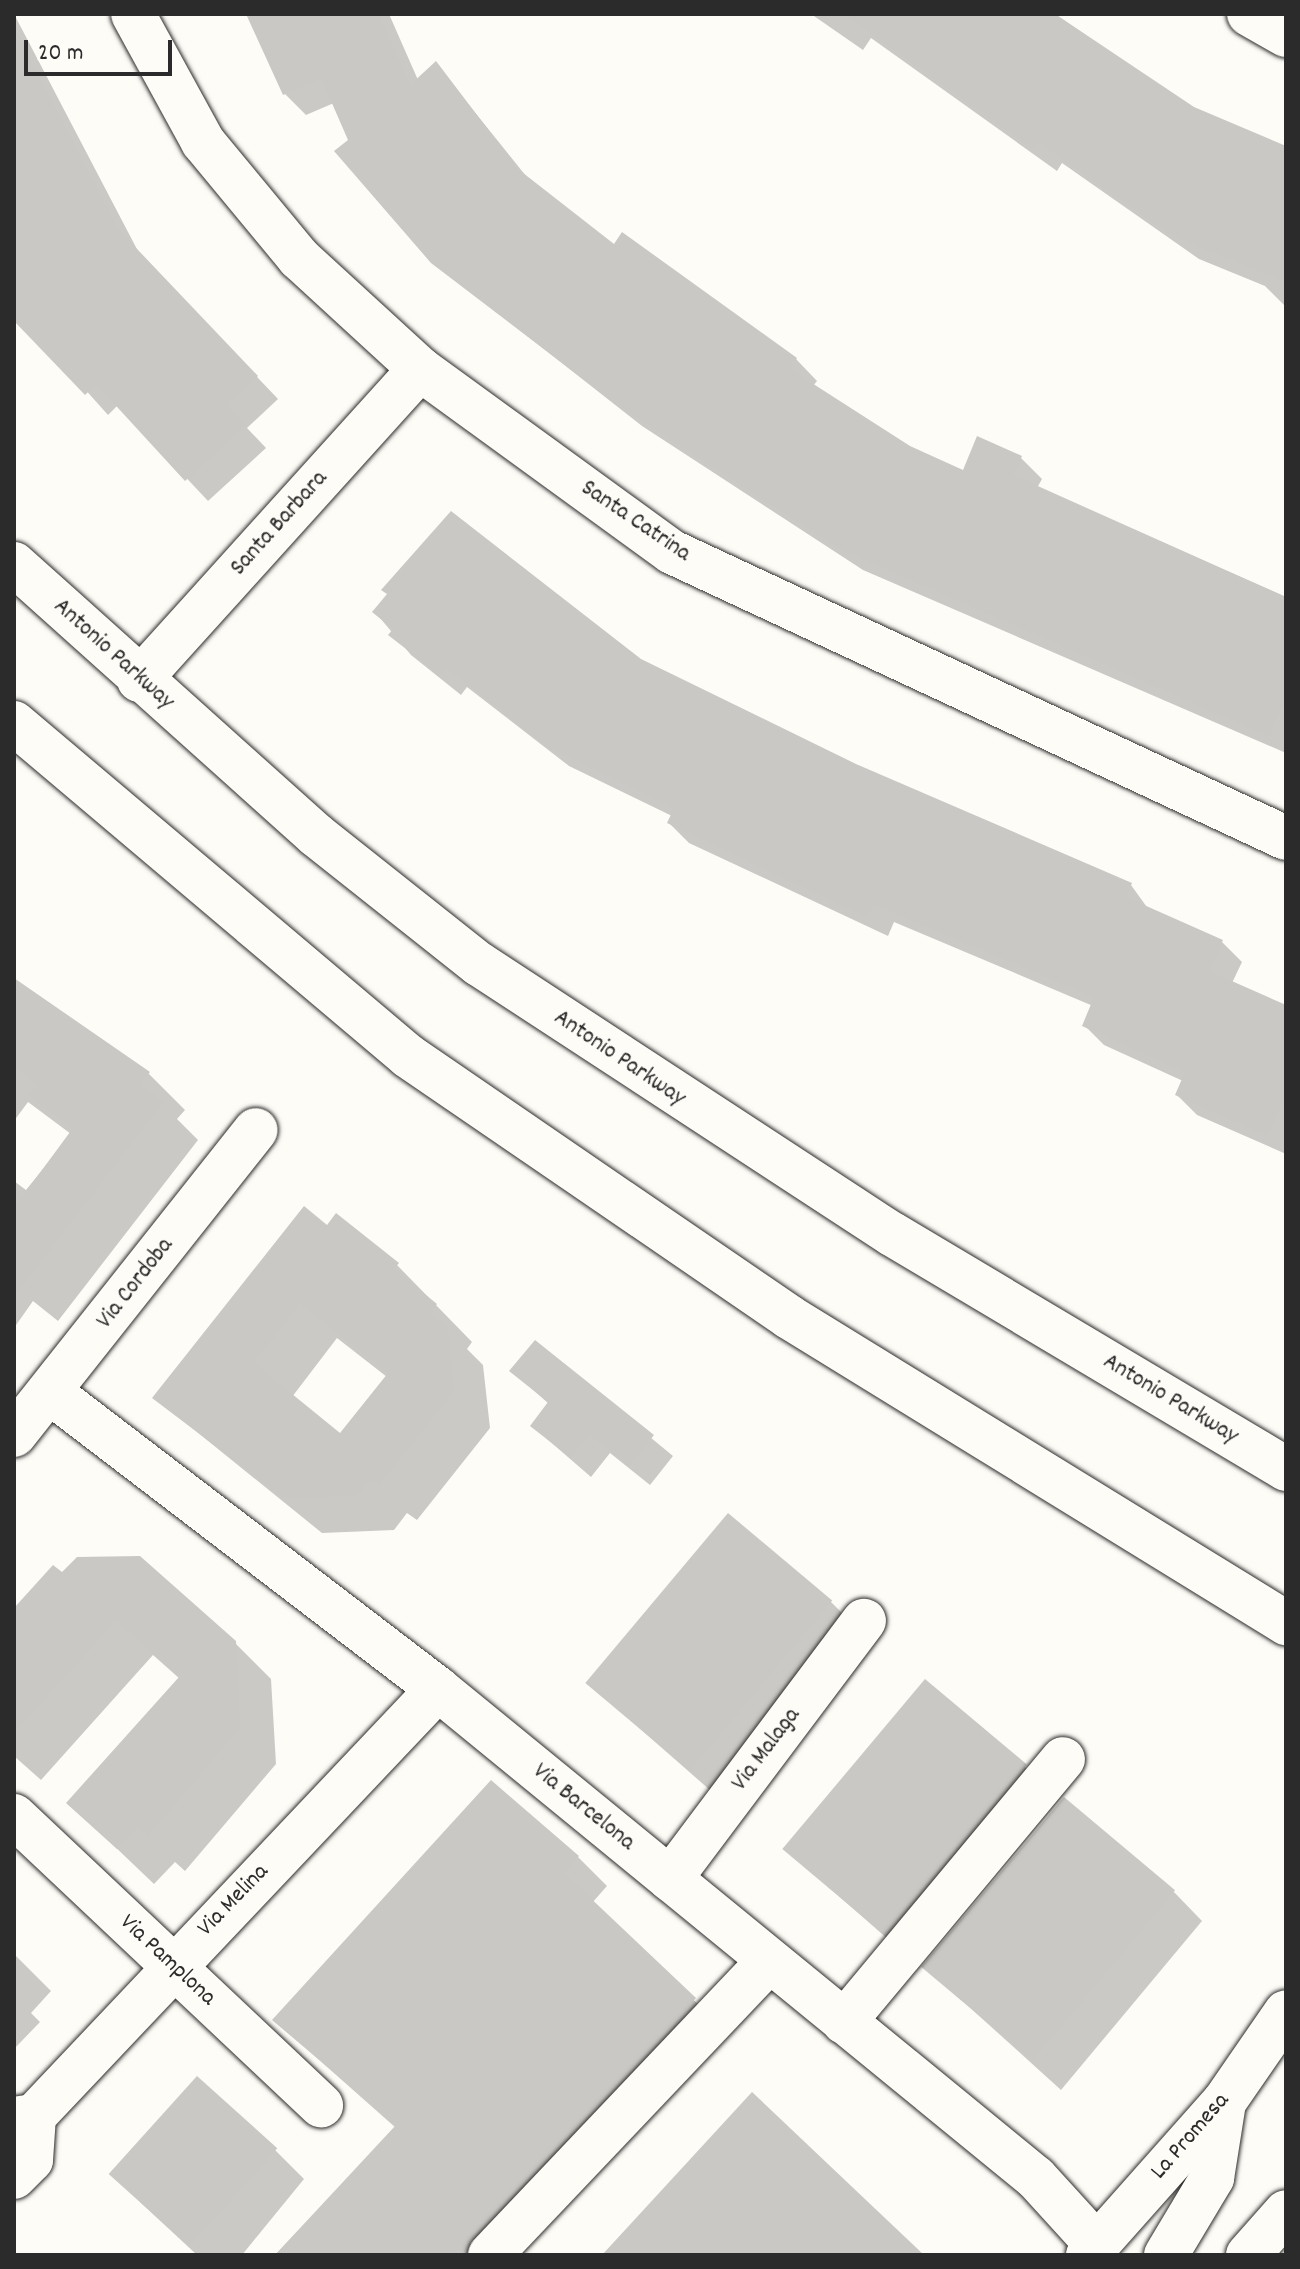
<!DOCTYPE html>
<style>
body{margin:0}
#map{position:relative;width:1300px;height:2269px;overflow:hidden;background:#fdfcf7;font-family:Dekko,sans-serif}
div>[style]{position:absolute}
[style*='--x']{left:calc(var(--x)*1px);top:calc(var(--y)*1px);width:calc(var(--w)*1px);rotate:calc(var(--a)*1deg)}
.shadow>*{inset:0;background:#0003}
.building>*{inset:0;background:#c9c8c4;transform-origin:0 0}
.roads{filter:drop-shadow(0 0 2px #2b2b2b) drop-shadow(0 0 2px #2b2b2b)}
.minor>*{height:44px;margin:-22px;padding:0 22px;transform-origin:22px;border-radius:22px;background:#fdfcf7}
.major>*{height:44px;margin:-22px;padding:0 22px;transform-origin:22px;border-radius:22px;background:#fdfcf7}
span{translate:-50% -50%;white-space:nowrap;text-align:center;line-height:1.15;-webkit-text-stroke:6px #fdfcf7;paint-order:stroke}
.street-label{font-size:24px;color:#2b2b2b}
.frame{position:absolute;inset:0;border:16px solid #2b2b2b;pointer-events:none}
.scale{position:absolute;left:24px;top:40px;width:148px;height:36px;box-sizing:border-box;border:4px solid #2b2b2b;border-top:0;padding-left:10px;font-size:24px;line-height:28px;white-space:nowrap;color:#2b2b2b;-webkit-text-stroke:6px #fdfcf7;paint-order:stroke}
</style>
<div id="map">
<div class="shadow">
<i style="clip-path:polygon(14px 14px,139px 253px,278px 399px,247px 428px,266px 448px,208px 501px,118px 405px,108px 415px,14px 310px)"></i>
<i style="clip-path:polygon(249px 14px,389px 14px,418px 80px,436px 64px,530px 181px,614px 247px,796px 359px,817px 381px,813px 386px,909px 448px,964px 472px,1020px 457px,1042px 479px,1037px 488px,1286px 597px,1286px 753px,863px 570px,642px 426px,432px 261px,350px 140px,334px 103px,306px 115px,285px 94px)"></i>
<i style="clip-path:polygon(811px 14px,1055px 14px,1193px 109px,1286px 148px,1286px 307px,1265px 286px,1199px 259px,1062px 163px,1057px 171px,871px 38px,863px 50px)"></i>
<i style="clip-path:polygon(375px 612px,640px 661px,856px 766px,1131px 885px,1149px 910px,1222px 942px,1242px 962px,1232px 983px,1286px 1007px,1286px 1154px,1197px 1115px,1177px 1095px,1183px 1081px,1104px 1045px,1084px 1025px,1093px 1006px,894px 922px,888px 936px,689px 843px,669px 823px,672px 816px,569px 766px,467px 687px,461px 695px,411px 655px)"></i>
<i style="clip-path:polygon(14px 993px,148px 1073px,185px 1110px,177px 1119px,198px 1140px,58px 1321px,33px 1301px,14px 1328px,14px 1181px,26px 1190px,71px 1134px,28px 1102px,14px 1121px)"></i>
<i style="clip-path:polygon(evenodd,327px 1228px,397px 1265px,472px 1342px,467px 1349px,483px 1365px,490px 1428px,417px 1520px,407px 1513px,394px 1530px,322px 1533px,155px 1398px,327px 1228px,337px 1338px,387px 1377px,340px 1436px,292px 1397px,337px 1338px)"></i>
<i style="clip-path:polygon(535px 1342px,673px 1456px,650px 1485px,610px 1453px,591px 1477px,532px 1426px,549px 1404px,512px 1371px)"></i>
<i style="clip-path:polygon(62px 1575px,234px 1642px,271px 1679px,276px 1764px,185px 1871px,175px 1862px,154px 1884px,68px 1802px,180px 1679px,153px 1655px,41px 1780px,14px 1756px,14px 1608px)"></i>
<i style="clip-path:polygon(830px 1601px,859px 1630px,719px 1798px,589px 1684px)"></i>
<i style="clip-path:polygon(1024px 1766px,1053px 1795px,914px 1962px,785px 1849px)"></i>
<i style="clip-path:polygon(578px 1857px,607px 1886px,592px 1903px,723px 2028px,508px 2255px,275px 2255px,396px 2128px,274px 2020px)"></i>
<i style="clip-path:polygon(1174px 1892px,1202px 1921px,1061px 2090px,925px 1967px)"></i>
<i style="clip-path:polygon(14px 1954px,51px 1991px,31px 2013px,40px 2022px,14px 2049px)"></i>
<i style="clip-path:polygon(275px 2150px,304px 2179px,242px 2255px,197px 2255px,140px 2202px)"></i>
</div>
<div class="building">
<i style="clip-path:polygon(246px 14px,378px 14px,410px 85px,436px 61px,518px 169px,614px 244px,622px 232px,797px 358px,790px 369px,910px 446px,963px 470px,977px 436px,1022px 456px,1013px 475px,1286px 597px,1286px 698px,1269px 736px,840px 549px,617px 405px,431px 263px,334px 151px,348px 140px,321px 78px,283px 95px)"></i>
<i style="clip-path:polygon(844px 14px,1055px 14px,1194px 107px,1286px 146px,1286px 282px,1173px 236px,1038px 142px,1033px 149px)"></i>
<i style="clip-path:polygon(14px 28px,118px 229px,258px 376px,227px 405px,246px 425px,185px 481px,96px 384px,85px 395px,14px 321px)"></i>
<i style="clip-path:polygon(451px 511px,641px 659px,856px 764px,1132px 883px,1126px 897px,1223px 940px,1209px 971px,1286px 1005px,1286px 1094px,1267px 1136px,1175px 1095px,1185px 1072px,1082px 1026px,1094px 997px,873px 904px,867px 917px,667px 823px,674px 808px,546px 746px,447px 668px,441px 676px,388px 635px,393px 629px,372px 612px,387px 594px,381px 590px)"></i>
<i style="clip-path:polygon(14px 978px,150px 1072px,140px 1084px,163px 1102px,14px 1296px,14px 1208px,73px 1128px,29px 1096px,38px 1084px,14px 1066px)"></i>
<i style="clip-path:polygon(evenodd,304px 1206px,327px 1225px,336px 1213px,399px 1263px,394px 1269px,437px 1304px,430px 1313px,447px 1326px,454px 1391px,379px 1485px,370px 1478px,357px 1495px,284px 1498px,152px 1398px,304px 1206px,300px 1303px,388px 1373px,340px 1433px,254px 1363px,300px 1303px)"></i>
<i style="clip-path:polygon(535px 1340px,654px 1435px,629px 1466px,589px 1434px,571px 1458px,530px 1426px,548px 1402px,509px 1371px)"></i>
<i style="left:728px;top:1513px;width:136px;height:222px;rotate:40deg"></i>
<i style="clip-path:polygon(140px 1556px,236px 1641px,240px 1727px,148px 1836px,137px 1827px,117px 1849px,66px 1803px,179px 1677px,116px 1620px,14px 1733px,14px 1608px,53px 1565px,62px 1572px,77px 1557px)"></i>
<i style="left:925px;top:1679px;width:133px;height:222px;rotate:40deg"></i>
<i style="clip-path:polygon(491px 1780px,579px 1856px,564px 1873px,696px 1998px,455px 2255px,275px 2255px,396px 2125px,272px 2020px)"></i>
<i style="left:1064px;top:1797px;width:145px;height:222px;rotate:40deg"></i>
<i style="left:197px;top:2076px;width:108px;height:132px;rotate:42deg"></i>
<i style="clip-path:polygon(752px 2092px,924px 2255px,602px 2255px)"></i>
</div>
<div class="roads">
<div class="minor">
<i style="--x:133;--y:14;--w:146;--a:61.3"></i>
<i style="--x:203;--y:142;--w:151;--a:50.4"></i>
<i style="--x:299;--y:258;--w:164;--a:42.5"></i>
<i style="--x:420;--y:369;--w:311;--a:36"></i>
<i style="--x:672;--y:552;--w:677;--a:24.98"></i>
<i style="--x:1249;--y:14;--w:43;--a:29.6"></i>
<i style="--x:139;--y:680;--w:419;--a:-47.9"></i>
<i style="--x:51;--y:1393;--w:487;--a:37.4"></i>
<i style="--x:438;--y:1689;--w:772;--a:39.27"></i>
<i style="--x:1036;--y:2178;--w:91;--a:47.7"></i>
<i style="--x:14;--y:1435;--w:389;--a:-51.6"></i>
<i style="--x:14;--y:1816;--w:422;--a:43.3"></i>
<i style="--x:670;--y:1879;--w:323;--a:-53.1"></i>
<i style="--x:844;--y:2022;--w:342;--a:-50.2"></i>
<i style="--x:14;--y:2119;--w:20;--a:-9"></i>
<i style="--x:34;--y:2116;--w:588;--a:-46.59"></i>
<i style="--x:14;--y:2177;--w:24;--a:-45"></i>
<i style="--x:31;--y:2160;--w:44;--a:-86.1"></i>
<i style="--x:490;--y:2255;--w:405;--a:-46.5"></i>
</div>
<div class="major">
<i style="--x:14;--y:564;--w:406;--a:41.9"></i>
<i style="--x:316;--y:835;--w:208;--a:38.4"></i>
<i style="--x:479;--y:964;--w:493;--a:33.2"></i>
<i style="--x:892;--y:1234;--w:459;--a:30.8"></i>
<i style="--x:14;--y:723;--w:516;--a:40.2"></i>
<i style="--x:408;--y:1056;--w:462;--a:34.4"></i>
<i style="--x:789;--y:1317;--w:584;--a:31.62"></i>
<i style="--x:1088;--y:2255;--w:205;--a:-48.4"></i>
<i style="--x:1224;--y:2102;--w:109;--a:-55.4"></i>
<i style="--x:1166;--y:2255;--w:90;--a:-59.1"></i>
<i style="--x:1212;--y:2178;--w:77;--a:-81"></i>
<i style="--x:1248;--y:2255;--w:57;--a:-48.5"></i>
</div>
</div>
<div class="street-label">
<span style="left:635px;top:522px;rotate:34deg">Santa Catrina</span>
<span style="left:280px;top:524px;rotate:-48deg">Santa Barbara</span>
<span style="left:113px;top:655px;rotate:42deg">Antonio Parkway</span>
<span style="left:619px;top:1059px;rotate:34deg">Antonio Parkway</span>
<span style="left:136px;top:1284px;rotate:-52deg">Via Cordoba</span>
<span style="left:1170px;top:1400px;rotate:31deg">Antonio Parkway</span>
<span style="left:767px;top:1750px;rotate:-53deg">Via Malaga</span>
<span style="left:583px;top:1808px;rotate:39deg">Via Barcelona</span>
<span style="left:234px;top:1901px;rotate:-46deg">Via Melina</span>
<span style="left:167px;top:1961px;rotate:43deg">Via Pamplona</span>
<span style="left:1191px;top:2137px;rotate:-49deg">La Promesa</span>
</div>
<div class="frame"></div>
<div class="scale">20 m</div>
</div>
